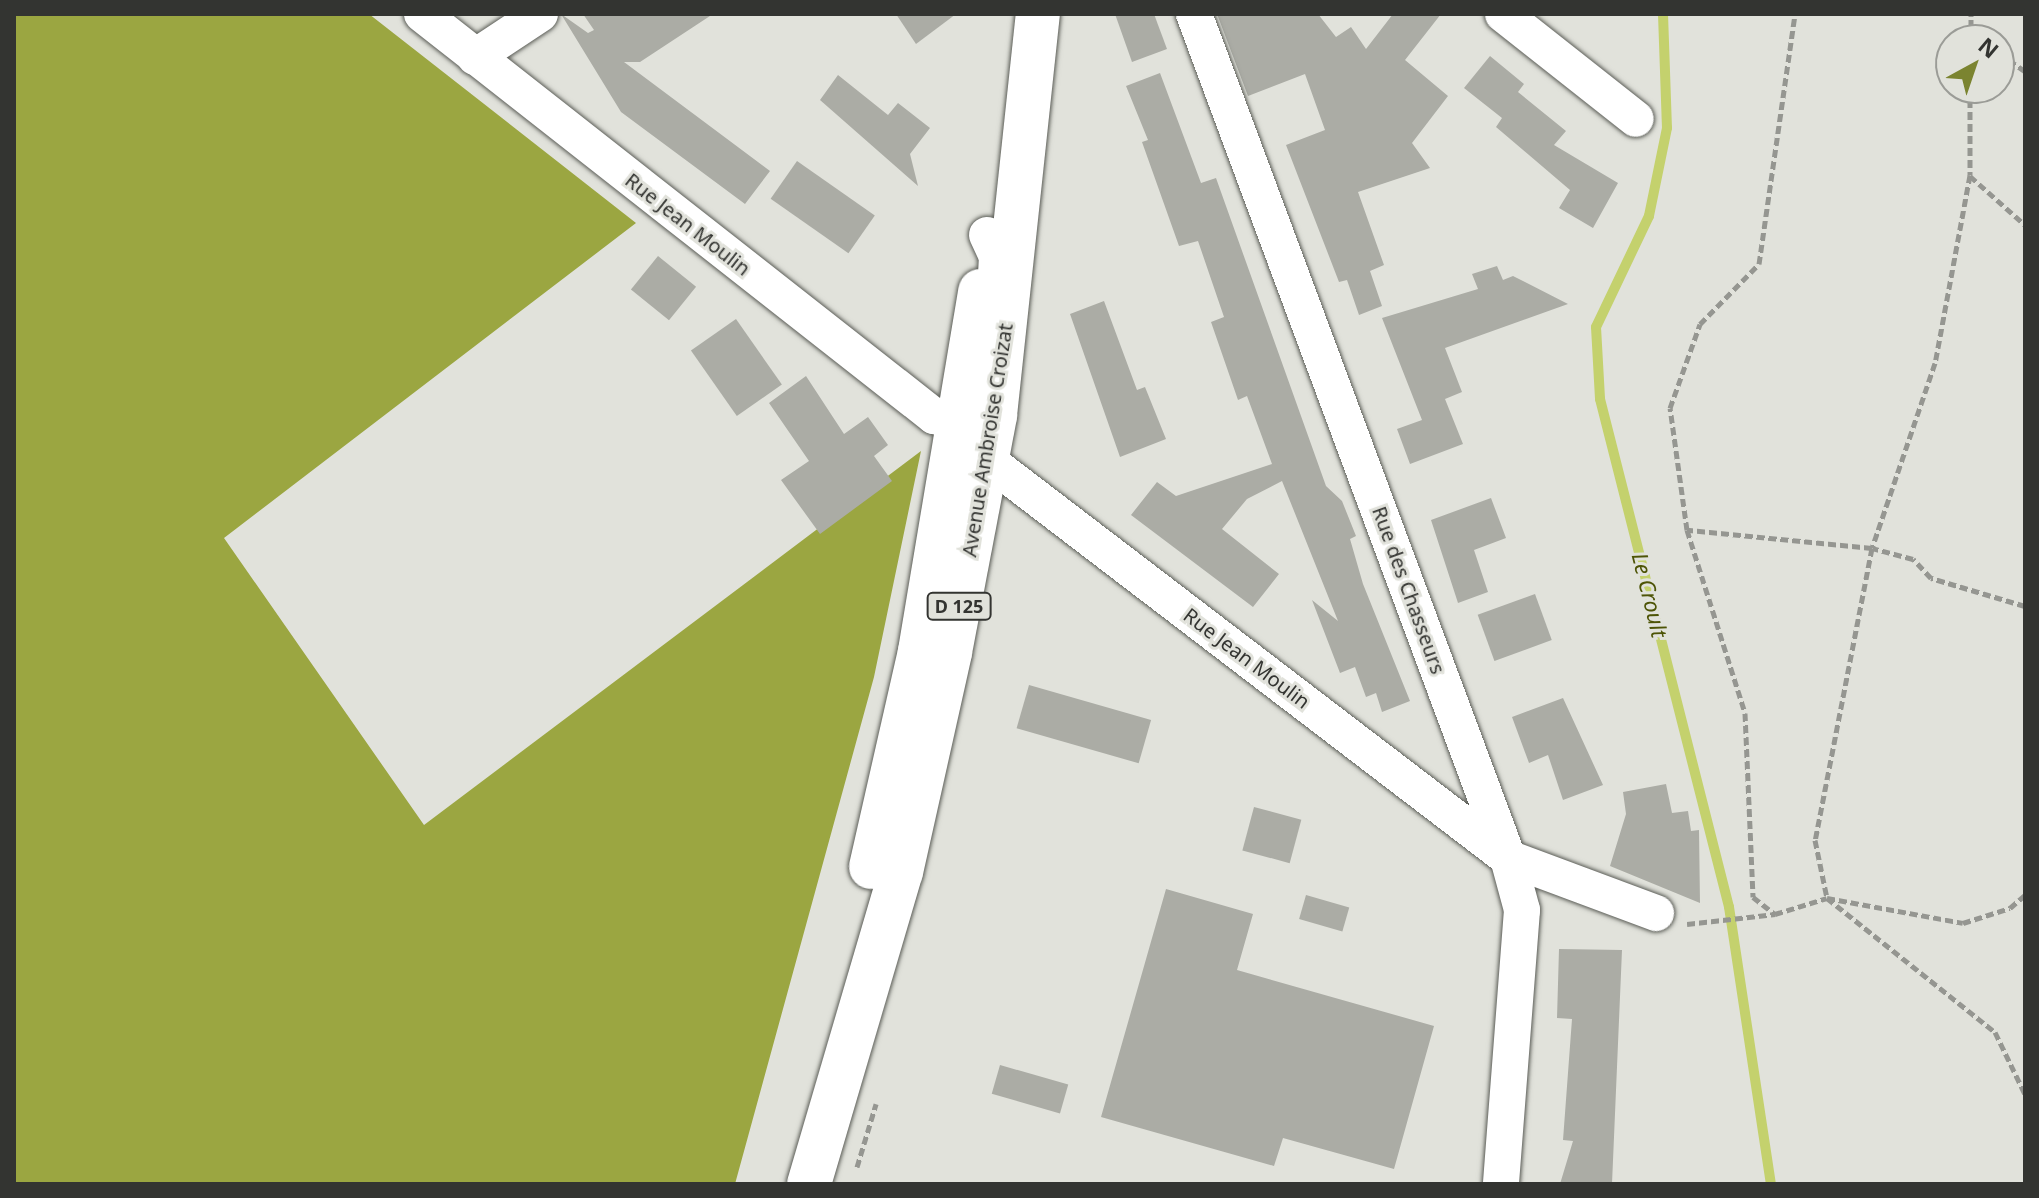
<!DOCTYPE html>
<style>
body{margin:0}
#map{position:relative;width:2039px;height:1198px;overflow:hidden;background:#e1e2db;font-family:"Noto Sans",sans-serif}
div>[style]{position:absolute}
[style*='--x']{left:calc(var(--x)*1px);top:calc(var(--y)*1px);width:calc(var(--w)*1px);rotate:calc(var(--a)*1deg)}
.forest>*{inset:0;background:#9ba641}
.stream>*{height:10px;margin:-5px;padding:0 5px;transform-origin:5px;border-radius:5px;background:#c4d16d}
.building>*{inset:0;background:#abaca5;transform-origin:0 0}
.path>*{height:5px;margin-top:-2.5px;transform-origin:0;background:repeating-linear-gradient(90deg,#959691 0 8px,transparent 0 12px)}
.roads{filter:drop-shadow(0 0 2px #5b5d57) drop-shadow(0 0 2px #5b5d57)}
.minor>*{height:36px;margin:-18px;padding:0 18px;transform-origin:18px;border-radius:18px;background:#fff}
.primary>*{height:44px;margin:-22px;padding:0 22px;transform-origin:22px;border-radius:22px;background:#fff}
span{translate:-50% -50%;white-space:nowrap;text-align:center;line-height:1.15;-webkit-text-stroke:6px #e1e2db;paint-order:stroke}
.shield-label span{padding:2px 6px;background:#e1e2db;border:2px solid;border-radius:6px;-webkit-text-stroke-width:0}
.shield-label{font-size:18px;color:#333431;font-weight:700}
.street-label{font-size:20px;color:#333431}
.water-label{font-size:22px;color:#4d5406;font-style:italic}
.frame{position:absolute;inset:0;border:16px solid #333431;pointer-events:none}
.north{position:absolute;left:1935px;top:24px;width:80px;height:80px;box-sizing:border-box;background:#e1e2db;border:2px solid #9b9c97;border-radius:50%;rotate:40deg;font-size:22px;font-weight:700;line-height:32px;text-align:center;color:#333431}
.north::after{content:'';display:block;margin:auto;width:28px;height:36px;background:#7b8430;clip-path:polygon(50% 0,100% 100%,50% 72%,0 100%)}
</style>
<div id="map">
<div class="forest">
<i style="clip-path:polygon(14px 14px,369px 14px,636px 223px,224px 538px,424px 825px,921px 451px,874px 677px,735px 1184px,14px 1184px)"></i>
</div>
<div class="stream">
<i style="--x:1663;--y:14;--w:114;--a:88"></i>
<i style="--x:1667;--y:128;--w:90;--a:101.6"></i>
<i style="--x:1649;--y:216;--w:123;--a:115.5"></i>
<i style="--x:1596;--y:327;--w:72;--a:86.8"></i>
<i style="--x:1600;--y:399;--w:524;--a:75.75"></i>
<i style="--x:1729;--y:907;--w:280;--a:81.4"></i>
</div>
<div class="building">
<i style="clip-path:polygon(561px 14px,588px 33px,594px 30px,583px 14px,713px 14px,640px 62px,624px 62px,770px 171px,745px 204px,621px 112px)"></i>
<i style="clip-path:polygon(896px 14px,956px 14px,916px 44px)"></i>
<i style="clip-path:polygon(1115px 14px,1154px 14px,1167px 49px,1132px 62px)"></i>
<i style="clip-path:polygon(1217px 14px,1318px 14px,1336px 37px,1351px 27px,1366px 49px,1393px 14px,1441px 14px,1405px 60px,1448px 96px,1412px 143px,1430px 168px,1358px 192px,1384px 265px,1370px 271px,1382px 306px,1359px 315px,1347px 280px,1339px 282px,1286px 145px,1325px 130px,1305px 74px,1248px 96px)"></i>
<i style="clip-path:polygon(1490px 56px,1524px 84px,1518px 92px,1566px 131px,1554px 145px,1618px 183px,1593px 228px,1559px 208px,1570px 190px,1496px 127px,1502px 118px,1464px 88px)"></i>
<i style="clip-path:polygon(1160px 73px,1201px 183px,1216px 178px,1326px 486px,1342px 501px,1356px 536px,1350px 539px,1363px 584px,1410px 701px,1382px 712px,1376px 693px,1366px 697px,1355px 667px,1340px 673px,1312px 600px,1338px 621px,1282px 481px,1247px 499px,1222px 529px,1279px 574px,1253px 607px,1131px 515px,1157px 482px,1176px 496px,1272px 464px,1247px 396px,1238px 400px,1211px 322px,1224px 317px,1198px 241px,1179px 246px,1142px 142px,1148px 140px,1126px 86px)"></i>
<i style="clip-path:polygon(838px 75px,888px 115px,898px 103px,930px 128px,910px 154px,918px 186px,820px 100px)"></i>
<i style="left:797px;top:161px;width:95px;height:46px;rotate:35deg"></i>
<i style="left:658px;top:256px;width:49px;height:43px;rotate:39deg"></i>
<i style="clip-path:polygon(1497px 266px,1503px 280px,1513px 276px,1568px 304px,1445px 348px,1462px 392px,1445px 399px,1463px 444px,1410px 464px,1397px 429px,1422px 420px,1382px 318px,1478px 289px,1472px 274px)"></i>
<i style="clip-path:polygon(1104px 301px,1137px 390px,1145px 387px,1166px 439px,1120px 457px,1070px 314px)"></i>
<i style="left:736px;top:319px;width:80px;height:55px;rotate:55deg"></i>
<i style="clip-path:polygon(806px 376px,844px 434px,868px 417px,888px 445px,874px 456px,892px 481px,820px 534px,781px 480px,809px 461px,769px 403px)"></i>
<i style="clip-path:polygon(1491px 498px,1506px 538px,1474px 550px,1488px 592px,1458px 603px,1431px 520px)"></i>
<i style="left:1535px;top:594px;width:49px;height:61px;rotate:70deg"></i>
<i style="left:1029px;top:685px;width:127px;height:45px;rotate:16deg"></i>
<i style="clip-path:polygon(1563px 698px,1603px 785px,1563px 800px,1548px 755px,1529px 763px,1512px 717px)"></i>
<i style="clip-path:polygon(1666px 784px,1672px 813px,1688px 811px,1691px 831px,1699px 830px,1700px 903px,1610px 866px,1626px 814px,1623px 792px)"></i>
<i style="left:1254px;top:807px;width:49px;height:45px;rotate:15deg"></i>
<i style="clip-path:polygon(1166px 889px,1253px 914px,1237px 970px,1434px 1026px,1394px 1169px,1283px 1138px,1274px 1166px,1101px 1117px)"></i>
<i style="left:1306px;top:895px;width:45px;height:25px;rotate:16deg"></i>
<i style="clip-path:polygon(1559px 949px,1622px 950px,1612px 1184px,1560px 1184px,1573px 1141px,1563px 1140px,1572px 1019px,1557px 1018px)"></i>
<i style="left:1000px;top:1065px;width:71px;height:30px;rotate:16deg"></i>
</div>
<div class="path">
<i style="--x:1971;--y:33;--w:12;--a:35"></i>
<i style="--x:1971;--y:40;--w:26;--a:-90"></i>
<i style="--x:1999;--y:53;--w:32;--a:35"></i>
<i style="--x:1970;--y:88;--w:87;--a:90"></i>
<i style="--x:1970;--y:175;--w:191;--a:100.5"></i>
<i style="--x:1935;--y:363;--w:195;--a:108.8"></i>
<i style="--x:1872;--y:548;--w:298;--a:101"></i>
<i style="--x:1815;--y:840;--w:59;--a:78.3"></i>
<i style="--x:1827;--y:898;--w:215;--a:38.6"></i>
<i style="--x:1995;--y:1032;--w:69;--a:64.2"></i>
<i style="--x:1970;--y:176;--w:74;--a:41.7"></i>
<i style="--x:1687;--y:530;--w:123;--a:-97.9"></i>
<i style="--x:1670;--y:408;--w:89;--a:-70.3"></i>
<i style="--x:1700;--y:324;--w:84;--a:-45.5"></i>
<i style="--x:1759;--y:264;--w:253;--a:-81.8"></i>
<i style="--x:2025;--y:606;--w:98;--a:-163.4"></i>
<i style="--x:1931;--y:578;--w:26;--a:-133"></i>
<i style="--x:1913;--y:559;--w:42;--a:-165"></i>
<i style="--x:1872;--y:548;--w:186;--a:-174.4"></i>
<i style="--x:1687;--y:530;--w:192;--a:72.4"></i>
<i style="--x:1745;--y:713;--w:184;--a:87.5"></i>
<i style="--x:1753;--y:897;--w:28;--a:38"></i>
<i style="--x:1775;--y:914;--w:54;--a:-17.1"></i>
<i style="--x:1827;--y:898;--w:138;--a:10.4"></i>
<i style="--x:1963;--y:923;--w:49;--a:-17.7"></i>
<i style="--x:2010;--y:908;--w:20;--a:-41"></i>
<i style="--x:1687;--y:924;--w:89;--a:-6.5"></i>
<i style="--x:857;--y:1167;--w:66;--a:-73.2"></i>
</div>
<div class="roads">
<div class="minor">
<i style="--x:422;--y:14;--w:651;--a:38.14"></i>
<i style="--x:934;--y:416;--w:26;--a:11"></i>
<i style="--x:1194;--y:14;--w:901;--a:69.59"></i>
<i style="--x:1508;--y:858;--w:54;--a:74.9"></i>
<i style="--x:1522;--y:910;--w:275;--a:94.4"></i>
<i style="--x:1503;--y:14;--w:169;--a:38.3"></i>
<i style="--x:475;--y:57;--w:78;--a:-33.5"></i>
<i style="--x:987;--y:235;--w:23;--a:65"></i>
<i style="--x:997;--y:256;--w:34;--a:93"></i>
<i style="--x:976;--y:440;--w:13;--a:81"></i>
<i style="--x:978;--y:453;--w:667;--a:37.39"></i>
<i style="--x:1508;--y:858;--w:158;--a:20.4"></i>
</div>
<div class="primary">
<i style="--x:871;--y:867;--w:221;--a:-77.2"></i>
<i style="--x:920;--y:651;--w:365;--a:-80.5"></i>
<i style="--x:809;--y:1184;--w:325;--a:-73.6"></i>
<i style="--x:901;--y:872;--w:225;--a:-77.4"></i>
<i style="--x:950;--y:652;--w:241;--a:-79.2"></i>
<i style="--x:995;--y:415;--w:403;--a:-83.9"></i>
</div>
</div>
<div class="shield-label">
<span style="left:959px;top:606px">D 125</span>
</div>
<div class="street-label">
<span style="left:688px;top:224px;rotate:38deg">Rue Jean Moulin</span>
<span style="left:987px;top:440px;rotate:-81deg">Avenue Ambroise Croizat</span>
<span style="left:1409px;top:590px;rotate:70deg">Rue des Chasseurs</span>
<span style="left:1247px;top:658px;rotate:37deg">Rue Jean Moulin</span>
</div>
<div class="water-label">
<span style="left:1650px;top:595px;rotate:76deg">Le Croult</span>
</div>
<div class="frame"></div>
<div class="north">N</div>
</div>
